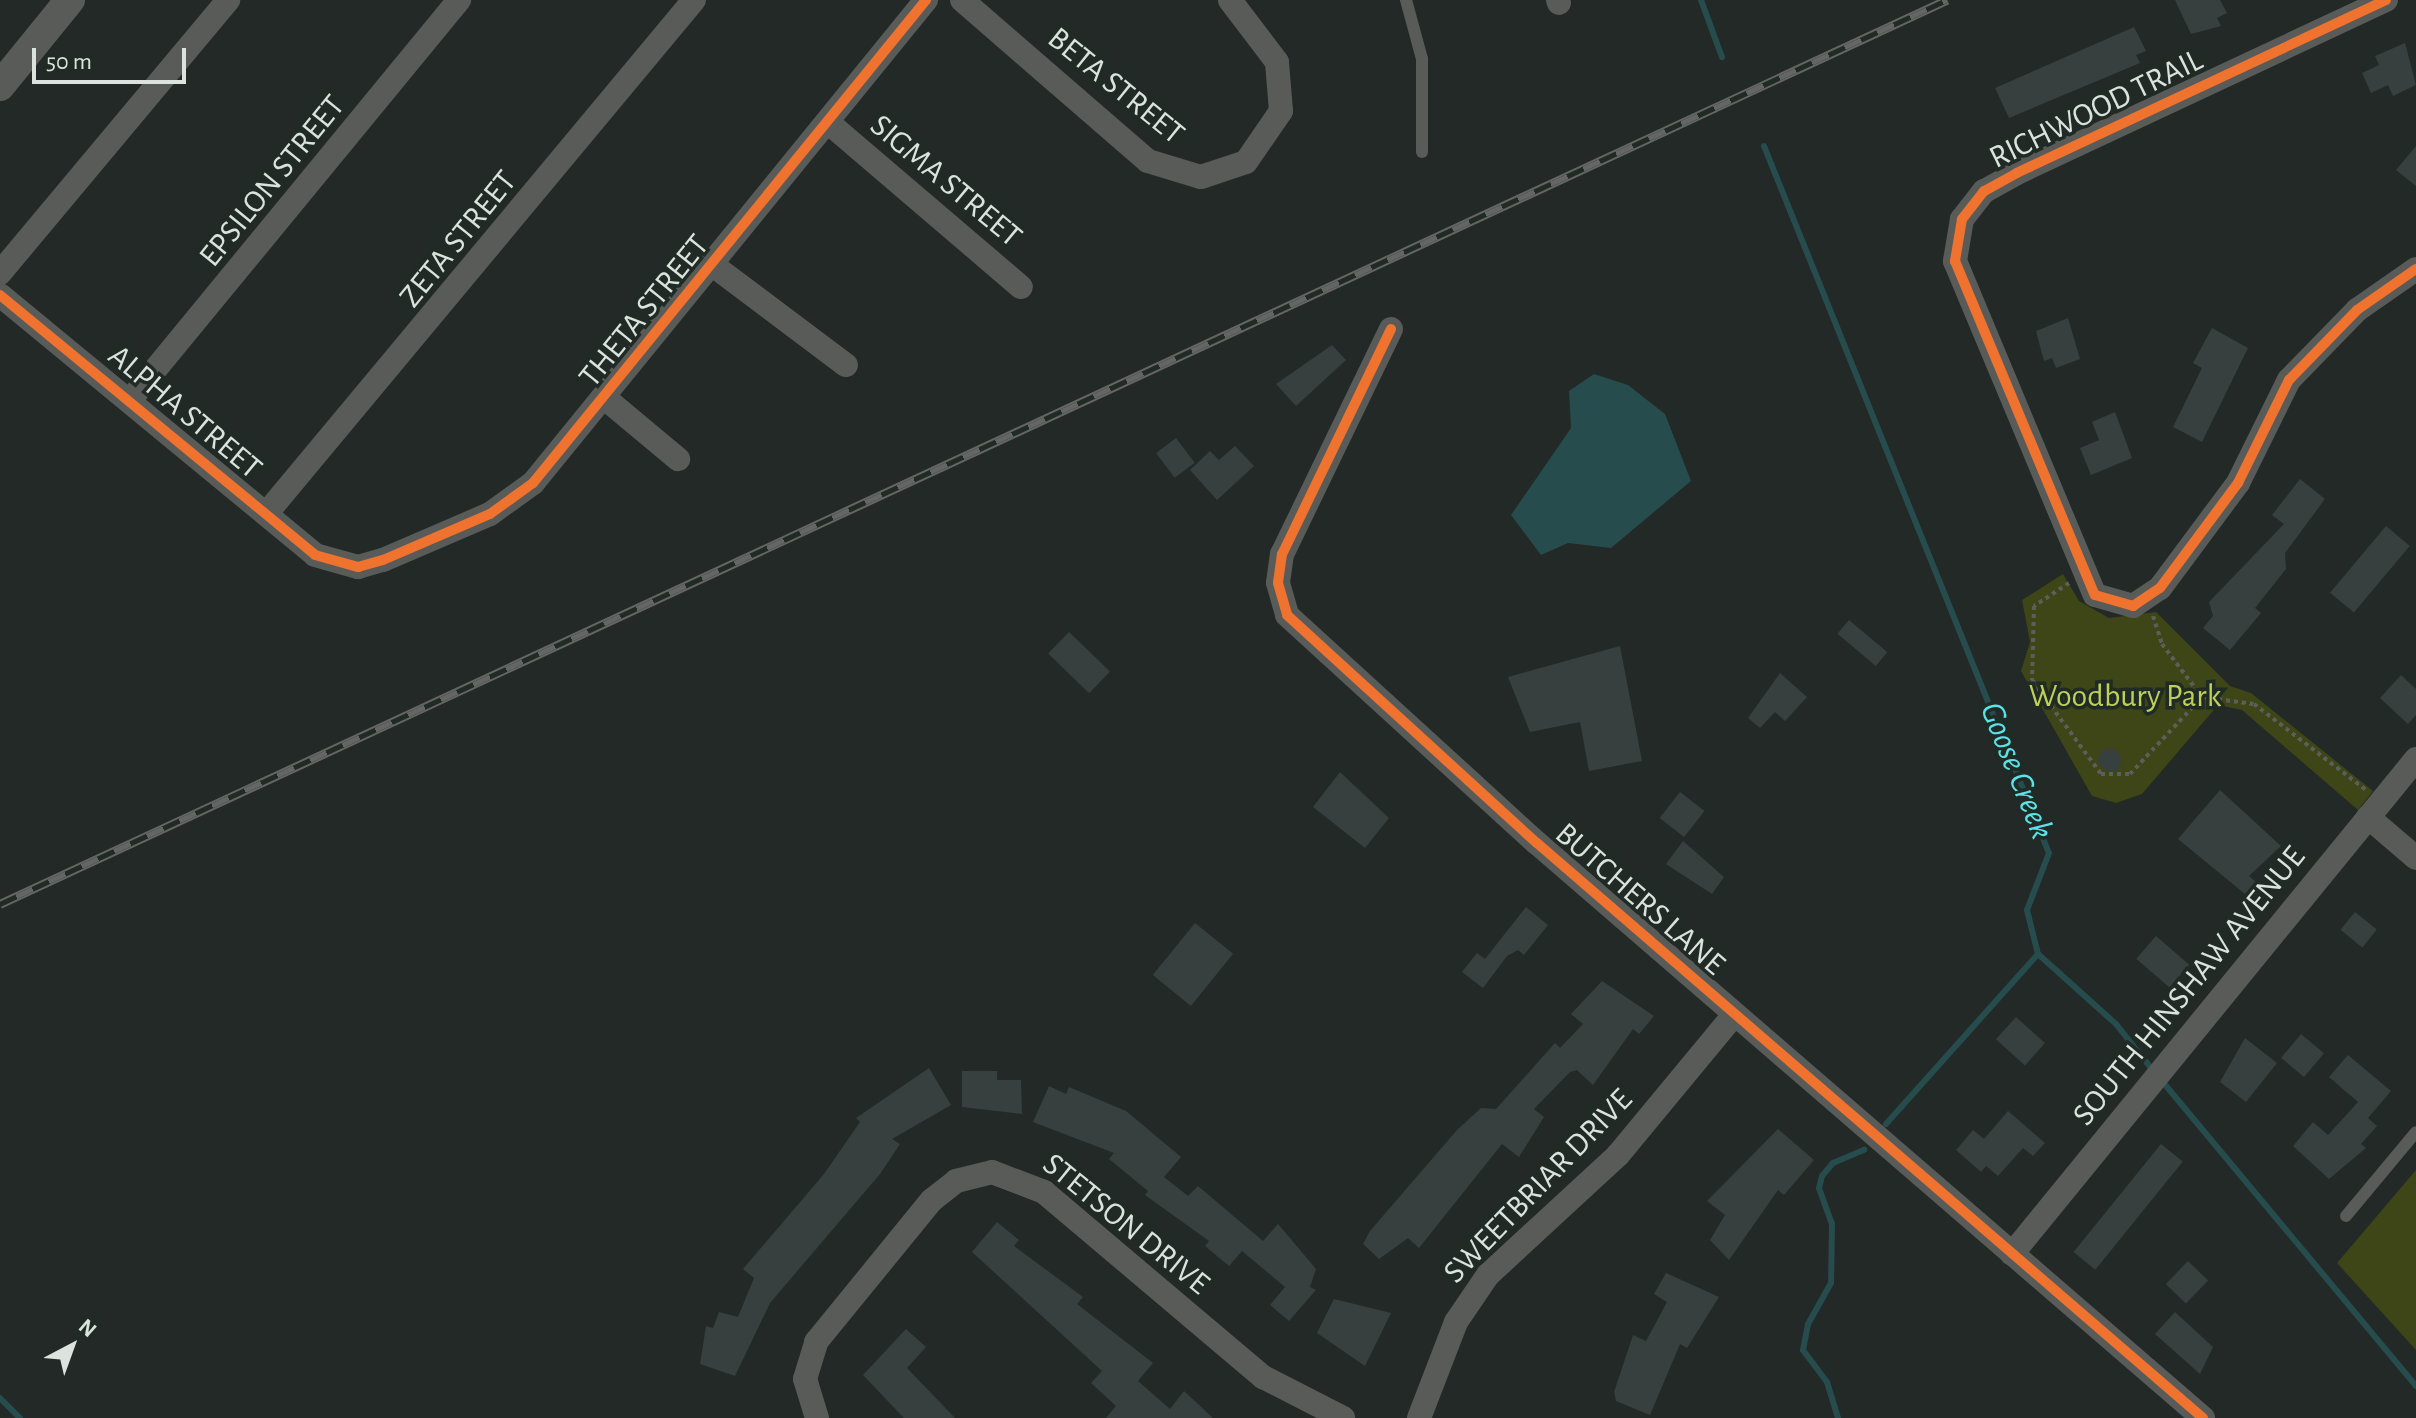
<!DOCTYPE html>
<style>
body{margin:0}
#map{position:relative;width:2416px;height:1418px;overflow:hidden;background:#232926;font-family:"Alegreya Sans",sans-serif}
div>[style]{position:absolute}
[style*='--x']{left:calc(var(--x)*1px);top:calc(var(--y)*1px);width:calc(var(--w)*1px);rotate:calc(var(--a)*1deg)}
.green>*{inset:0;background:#3e4516}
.water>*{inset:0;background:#264c4e}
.stream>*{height:6px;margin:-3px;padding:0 3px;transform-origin:3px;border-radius:3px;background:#264c4e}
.building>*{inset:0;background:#37403e;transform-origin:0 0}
.path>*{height:4px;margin-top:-2px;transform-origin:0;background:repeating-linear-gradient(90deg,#5c5e5c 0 4px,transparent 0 8px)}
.service>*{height:12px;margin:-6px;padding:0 6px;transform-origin:6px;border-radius:6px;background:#595b59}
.minor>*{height:24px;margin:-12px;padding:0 12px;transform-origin:12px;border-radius:12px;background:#595b59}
.tertiary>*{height:30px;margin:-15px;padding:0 15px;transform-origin:15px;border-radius:15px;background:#595b59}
.rail>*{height:9px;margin-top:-4.5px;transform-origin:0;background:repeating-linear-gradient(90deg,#212b25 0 18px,#646665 0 36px);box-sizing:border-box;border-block:2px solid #646665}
.cycleway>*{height:10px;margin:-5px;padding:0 5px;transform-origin:5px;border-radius:5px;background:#ef722f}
span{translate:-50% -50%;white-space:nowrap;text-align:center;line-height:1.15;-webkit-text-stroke:7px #212b25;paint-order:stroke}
.street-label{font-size:32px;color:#dce2de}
.park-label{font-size:32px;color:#bfd057}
.water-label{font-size:34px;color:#5be3e9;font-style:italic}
.north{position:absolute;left:32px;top:1306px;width:80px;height:80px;-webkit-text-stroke:6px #212b25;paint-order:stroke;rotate:41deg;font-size:22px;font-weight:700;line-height:32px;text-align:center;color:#dce2de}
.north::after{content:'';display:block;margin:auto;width:28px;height:36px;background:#dce2de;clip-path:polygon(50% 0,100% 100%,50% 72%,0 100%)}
.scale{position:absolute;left:32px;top:48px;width:154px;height:36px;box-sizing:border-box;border:4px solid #dce2de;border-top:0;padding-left:10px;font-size:24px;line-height:28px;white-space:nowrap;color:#dce2de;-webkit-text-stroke:6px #212b25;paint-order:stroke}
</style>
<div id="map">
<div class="green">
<i style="clip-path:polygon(2063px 574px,2079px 601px,2109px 618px,2156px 612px,2230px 686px,2251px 693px,2373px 791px,2358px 810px,2242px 710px,2218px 705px,2142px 794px,2116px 803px,2092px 796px,2021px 671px,2030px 642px,2022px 600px)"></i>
<i style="clip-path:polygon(2416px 1170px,2416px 1350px,2337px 1263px)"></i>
</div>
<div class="water">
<i style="clip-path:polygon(1594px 374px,1628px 385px,1665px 414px,1691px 481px,1611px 548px,1568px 543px,1541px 555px,1511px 515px,1571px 428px,1569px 391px)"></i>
</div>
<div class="stream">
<i style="--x:1701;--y:0;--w:61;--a:69.8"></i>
<i style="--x:1764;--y:146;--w:762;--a:68.05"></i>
<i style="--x:2049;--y:853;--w:61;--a:111.1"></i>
<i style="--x:2027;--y:910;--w:45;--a:76"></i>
<i style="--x:2038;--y:954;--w:105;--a:41.9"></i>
<i style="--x:2116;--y:1024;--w:63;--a:51.5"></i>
<i style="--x:2162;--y:1081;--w:397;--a:50.2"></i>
<i style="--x:1886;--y:1124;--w:228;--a:-48.2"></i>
<i style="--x:0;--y:1398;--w:28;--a:45"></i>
<i style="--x:1838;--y:1418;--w:38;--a:-107"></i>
<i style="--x:1827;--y:1382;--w:40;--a:-127"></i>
<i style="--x:1803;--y:1350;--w:26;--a:-79"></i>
<i style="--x:1808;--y:1324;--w:47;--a:-60.7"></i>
<i style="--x:1831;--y:1283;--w:59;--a:-89"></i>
<i style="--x:1832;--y:1224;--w:38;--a:-110"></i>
<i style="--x:1819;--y:1188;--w:12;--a:-76"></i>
<i style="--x:1822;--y:1176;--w:17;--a:-50"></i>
<i style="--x:1833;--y:1163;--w:34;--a:-23"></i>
</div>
<div class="building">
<i style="clip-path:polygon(2175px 0,2220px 0,2227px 13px,2217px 18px,2221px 26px,2191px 34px)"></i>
<i style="clip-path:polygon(2134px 27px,2146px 51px,2136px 55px,2140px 63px,2009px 118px,1995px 88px)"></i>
<i style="clip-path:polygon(2405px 43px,2416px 85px,2393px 96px,2388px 85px,2371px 93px,2362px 73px,2379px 65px,2375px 56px)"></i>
<i style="clip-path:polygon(2416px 146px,2416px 186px,2396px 170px)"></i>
<i style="clip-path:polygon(2068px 318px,2080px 359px,2056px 368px,2052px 358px,2044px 361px,2036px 331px)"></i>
<i style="clip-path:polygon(2212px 328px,2248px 348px,2202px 442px,2173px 427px,2202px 368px,2193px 363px)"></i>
<i style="clip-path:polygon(1332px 345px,1346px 360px,1296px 406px,1276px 384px)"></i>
<i style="clip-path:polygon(2115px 412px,2132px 458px,2091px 475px,2080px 448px,2099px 440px,2092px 422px)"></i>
<i style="left:1176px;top:438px;width:31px;height:25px;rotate:53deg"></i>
<i style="clip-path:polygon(1235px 446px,1254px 466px,1217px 500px,1190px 470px,1210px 451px,1219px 460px)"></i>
<i style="clip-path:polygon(2300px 479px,2325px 499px,2285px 553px,2286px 569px,2255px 608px,2261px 613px,2230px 650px,2203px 628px,2213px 616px,2209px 602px,2284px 524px,2272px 515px)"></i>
<i style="left:2386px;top:526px;width:31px;height:87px;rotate:40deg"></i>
<i style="left:1849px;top:620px;width:50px;height:18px;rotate:40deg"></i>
<i style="left:1069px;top:632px;width:57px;height:30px;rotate:44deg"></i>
<i style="clip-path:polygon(1620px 646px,1642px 761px,1589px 771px,1580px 722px,1530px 732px,1508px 677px)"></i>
<i style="clip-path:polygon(1780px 673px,1807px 697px,1785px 721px,1775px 712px,1760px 728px,1748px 718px)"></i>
<i style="clip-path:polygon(2401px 675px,2416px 689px,2416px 715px,2408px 724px,2380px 698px)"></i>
<i style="clip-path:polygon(2103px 749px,2116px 749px,2122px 760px,2117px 771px,2104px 770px,2097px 760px)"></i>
<i style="clip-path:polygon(1340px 772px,1389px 818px,1365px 848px,1313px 807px)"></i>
<i style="clip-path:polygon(2220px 790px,2281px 846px,2249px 876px,2256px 882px,2245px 894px,2178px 839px)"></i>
<i style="left:1680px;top:792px;width:31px;height:33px;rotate:38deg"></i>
<i style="clip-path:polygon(1683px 841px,1724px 877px,1712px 894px,1666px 864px)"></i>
<i style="clip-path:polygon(1526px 907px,1548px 925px,1524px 955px,1518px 950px,1507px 956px,1483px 988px,1462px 972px,1477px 953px,1485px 959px)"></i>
<i style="left:2355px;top:912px;width:28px;height:23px;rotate:39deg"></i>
<i style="left:1195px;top:923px;width:49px;height:67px;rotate:39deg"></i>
<i style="left:2156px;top:936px;width:44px;height:30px;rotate:41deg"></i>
<i style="clip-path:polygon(1602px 981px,1654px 1016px,1639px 1034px,1633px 1029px,1593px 1085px,1577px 1070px,1570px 1072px,1534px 1109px,1544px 1117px,1519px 1157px,1502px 1144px,1419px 1248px,1408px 1238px,1379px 1259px,1363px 1244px,1370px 1231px,1457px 1130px,1481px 1108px,1496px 1109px,1555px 1043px,1560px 1048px,1583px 1024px,1571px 1014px)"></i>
<i style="left:2016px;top:1017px;width:39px;height:30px;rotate:42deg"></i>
<i style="left:2301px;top:1034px;width:30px;height:31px;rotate:40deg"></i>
<i style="clip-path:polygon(2245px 1038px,2277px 1063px,2246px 1102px,2220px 1082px)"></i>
<i style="clip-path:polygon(2348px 1055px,2391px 1091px,2368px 1118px,2377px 1126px,2361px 1144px,2366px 1148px,2329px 1179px,2293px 1146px,2313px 1122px,2328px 1135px,2358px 1102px,2329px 1077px)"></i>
<i style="clip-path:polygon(929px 1068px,951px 1105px,892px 1139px,900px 1144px,880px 1174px,770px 1303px,735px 1376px,700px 1364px,706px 1326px,713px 1328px,719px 1312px,738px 1317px,754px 1278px,743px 1269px,824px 1174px,860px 1122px,856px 1118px)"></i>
<i style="clip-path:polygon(962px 1071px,997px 1071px,997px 1080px,1021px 1080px,1022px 1114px,962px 1107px)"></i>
<i style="clip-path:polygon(1049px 1086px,1066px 1094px,1069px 1087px,1126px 1111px,1181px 1157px,1164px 1177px,1188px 1196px,1198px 1186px,1263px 1241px,1278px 1224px,1316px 1269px,1310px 1287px,1316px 1290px,1289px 1321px,1270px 1305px,1285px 1287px,1242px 1251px,1229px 1266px,1205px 1246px,1209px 1241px,1145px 1195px,1148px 1191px,1109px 1159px,1114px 1153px,1033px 1122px)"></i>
<i style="clip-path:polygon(2008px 1111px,2045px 1143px,2033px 1156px,2023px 1148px,1998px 1176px,1986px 1166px,1981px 1172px,1956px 1150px,1973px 1130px,1984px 1139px)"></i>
<i style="clip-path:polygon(1778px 1129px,1814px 1160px,1784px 1195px,1778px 1190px,1729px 1260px,1710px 1240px,1725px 1215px,1707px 1201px)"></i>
<i style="left:2161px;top:1144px;width:28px;height:139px;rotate:39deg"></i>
<i style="clip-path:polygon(997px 1222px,1019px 1240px,1014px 1246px,1083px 1297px,1077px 1304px,1153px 1363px,1138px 1381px,1170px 1409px,1184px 1391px,1213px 1418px,1106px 1418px,1116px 1406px,1091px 1383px,1102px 1371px,972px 1252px)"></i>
<i style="left:2188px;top:1261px;width:28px;height:32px;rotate:44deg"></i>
<i style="clip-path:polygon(1666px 1273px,1719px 1297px,1687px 1348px,1680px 1344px,1650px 1415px,1616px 1401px,1614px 1392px,1633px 1335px,1646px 1341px,1667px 1302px,1654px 1294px)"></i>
<i style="clip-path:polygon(1334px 1299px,1391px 1313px,1365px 1366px,1317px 1333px)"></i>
<i style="clip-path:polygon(2175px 1312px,2213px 1347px,2200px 1374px,2155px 1334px)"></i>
<i style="clip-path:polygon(906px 1329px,926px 1347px,907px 1368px,955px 1418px,904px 1418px,863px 1375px)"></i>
</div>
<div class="path">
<i style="--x:2069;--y:583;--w:42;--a:146.7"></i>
<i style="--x:2034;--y:606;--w:74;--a:91.5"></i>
<i style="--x:2032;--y:680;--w:117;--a:53.7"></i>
<i style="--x:2101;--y:774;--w:29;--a:0"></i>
<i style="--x:2130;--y:774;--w:105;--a:-46.9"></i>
<i style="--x:2153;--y:616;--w:29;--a:72"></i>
<i style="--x:2162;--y:644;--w:66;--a:53"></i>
<i style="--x:2202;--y:697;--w:52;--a:7.7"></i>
<i style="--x:2254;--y:704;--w:141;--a:37.5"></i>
</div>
<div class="service">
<i style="--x:1406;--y:0;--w:61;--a:74.8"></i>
<i style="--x:1422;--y:59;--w:93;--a:90"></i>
<i style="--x:2346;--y:1216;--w:109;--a:-50.2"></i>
</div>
<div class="minor">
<i style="--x:962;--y:0;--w:246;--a:40.9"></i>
<i style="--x:1148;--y:161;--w:55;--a:16.8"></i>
<i style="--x:1201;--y:177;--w:47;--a:-18.4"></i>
<i style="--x:1246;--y:162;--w:62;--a:-55.5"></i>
<i style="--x:1281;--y:111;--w:49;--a:-94.7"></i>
<i style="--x:1277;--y:62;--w:78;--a:-127.2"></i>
<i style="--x:1558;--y:0;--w:3;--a:72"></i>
<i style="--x:2386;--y:0;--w:408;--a:154.9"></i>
<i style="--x:2017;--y:173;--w:38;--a:151"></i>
<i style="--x:1984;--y:191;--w:36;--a:128"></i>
<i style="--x:1962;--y:219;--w:43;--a:99.5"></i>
<i style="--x:1955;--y:261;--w:362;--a:67.3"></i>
<i style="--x:2095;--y:595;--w:40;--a:16"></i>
<i style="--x:2133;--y:606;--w:32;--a:-34"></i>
<i style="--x:2160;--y:588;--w:131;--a:-53.4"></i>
<i style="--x:2238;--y:483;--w:115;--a:-63.7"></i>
<i style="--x:2289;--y:380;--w:98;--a:-45.8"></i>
<i style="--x:2357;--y:310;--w:72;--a:-34.8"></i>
<i style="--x:830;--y:124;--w:251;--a:40.5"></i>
<i style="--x:714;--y:266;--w:165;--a:36.9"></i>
<i style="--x:0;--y:273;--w:356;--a:-50.1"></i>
<i style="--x:0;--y:295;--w:408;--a:39.5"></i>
<i style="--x:315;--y:555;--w:45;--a:15.6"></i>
<i style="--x:358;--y:567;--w:26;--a:-16"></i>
<i style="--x:383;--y:560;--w:116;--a:-23.3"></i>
<i style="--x:490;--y:514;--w:53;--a:-35.8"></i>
<i style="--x:533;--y:483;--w:623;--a:-50.87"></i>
<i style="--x:1391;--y:329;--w:250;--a:115.8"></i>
<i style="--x:1282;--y:554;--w:29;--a:98"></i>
<i style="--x:1278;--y:583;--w:33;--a:74"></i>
<i style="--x:1287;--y:615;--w:338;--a:42.4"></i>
<i style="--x:1537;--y:843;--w:880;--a:40.81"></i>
<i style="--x:131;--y:399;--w:517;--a:-50.58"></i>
<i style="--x:606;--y:399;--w:94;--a:39.8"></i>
<i style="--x:266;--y:514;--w:669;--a:-50.22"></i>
<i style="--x:2368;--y:817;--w:63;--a:40.5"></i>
<i style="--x:2012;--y:1254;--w:639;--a:-50.78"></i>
<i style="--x:817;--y:1418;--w:41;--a:-107.1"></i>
<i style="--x:805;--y:1379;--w:39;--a:-73"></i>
<i style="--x:816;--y:1342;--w:183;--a:-50.8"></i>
<i style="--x:932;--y:1200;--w:31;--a:-38"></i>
<i style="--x:956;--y:1181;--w:37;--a:-14"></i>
<i style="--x:992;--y:1172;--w:56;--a:21"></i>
<i style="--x:1044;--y:1192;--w:287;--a:40.2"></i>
<i style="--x:1263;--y:1377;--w:90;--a:27.1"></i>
<i style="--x:1419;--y:1418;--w:103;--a:-68.9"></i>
<i style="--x:1456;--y:1322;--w:57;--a:-55.8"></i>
<i style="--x:1488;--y:1275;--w:177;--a:-42.7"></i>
<i style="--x:1618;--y:1155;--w:182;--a:-50.4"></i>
</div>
<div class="tertiary">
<i style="--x:0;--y:86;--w:111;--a:-50.9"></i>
</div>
<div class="rail">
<i style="--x:0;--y:904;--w:2147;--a:-24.91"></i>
</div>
<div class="cycleway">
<i style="--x:2386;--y:0;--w:408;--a:154.9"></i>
<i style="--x:2017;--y:173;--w:38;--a:151"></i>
<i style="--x:1984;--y:191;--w:36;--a:128"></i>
<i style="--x:1962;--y:219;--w:43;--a:99.5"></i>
<i style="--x:1955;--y:261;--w:362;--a:67.3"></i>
<i style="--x:2095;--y:595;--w:40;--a:16"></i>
<i style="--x:2133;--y:606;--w:32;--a:-34"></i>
<i style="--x:2160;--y:588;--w:131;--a:-53.4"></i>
<i style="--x:2238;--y:483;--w:115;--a:-63.7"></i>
<i style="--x:2289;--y:380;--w:98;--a:-45.8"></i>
<i style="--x:2357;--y:310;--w:72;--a:-34.8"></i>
<i style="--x:0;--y:295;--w:408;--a:39.5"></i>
<i style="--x:315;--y:555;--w:45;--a:15.6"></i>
<i style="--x:358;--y:567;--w:26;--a:-16"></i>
<i style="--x:383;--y:560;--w:116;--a:-23.3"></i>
<i style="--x:490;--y:514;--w:53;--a:-35.8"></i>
<i style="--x:533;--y:483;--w:623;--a:-50.87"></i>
<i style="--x:1391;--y:329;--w:250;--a:115.8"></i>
<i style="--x:1282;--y:554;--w:29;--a:98"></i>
<i style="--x:1278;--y:583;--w:33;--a:74"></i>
<i style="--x:1287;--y:615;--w:338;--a:42.4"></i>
<i style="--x:1537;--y:843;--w:880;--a:40.81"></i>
</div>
<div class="street-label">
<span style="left:1116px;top:86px;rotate:39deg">BETA STREET</span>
<span style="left:2096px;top:109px;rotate:-26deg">RICHWOOD TRAIL</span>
<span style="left:272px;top:181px;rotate:-51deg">EPSILON STREET</span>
<span style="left:946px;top:181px;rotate:40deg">SIGMA STREET</span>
<span style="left:458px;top:239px;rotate:-51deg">ZETA STREET</span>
<span style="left:644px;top:311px;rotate:-51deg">THETA STREET</span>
<span style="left:185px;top:412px;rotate:40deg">ALPHA STREET</span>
<span style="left:1640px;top:899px;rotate:41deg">BUTCHERS LANE</span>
<span style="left:2189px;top:986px;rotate:-51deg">SOUTH HINSHAW AVENUE</span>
<span style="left:1538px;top:1186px;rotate:-46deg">SWEETBRIAR DRIVE</span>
<span style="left:1126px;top:1224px;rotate:39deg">STETSON DRIVE</span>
</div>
<div class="park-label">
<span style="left:2125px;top:696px">Woodbury Park</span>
</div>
<div class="water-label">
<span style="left:2016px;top:771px;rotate:68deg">Goose Creek</span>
</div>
<div class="north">N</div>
<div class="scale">50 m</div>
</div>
